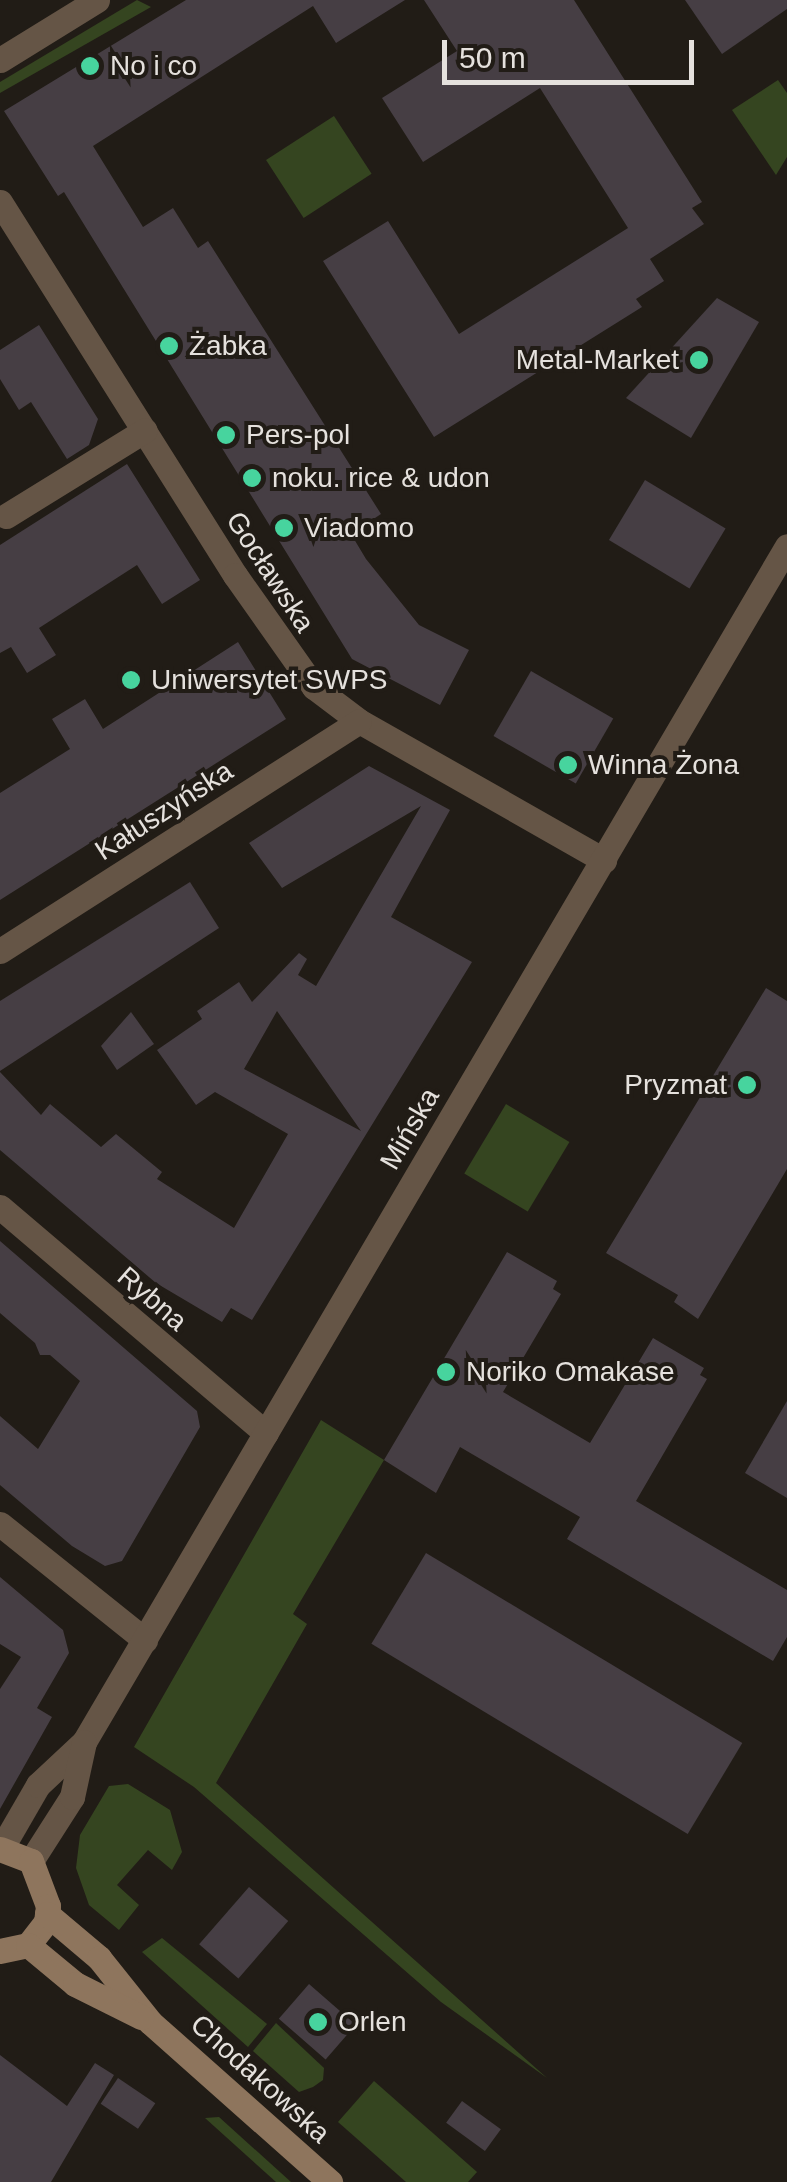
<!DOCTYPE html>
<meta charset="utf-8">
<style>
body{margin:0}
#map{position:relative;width:787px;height:2182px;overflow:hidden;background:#211c16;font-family:Helvetica,sans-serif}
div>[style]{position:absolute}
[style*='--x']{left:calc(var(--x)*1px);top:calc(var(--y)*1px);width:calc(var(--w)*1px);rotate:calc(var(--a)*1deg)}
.green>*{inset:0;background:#354520;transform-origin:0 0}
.building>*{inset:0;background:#463e44;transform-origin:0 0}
.street>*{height:25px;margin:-12.5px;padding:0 12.5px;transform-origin:12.5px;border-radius:12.5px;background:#655546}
.secondary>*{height:25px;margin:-12.5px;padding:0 12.5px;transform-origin:12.5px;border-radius:12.5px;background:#8e755d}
.dots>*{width:28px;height:28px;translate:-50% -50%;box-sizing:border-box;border:5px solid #211c16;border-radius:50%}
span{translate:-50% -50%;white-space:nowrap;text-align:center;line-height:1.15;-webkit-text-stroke:8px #211c16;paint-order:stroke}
.poi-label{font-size:28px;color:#e5e1dd}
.left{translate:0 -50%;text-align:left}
.right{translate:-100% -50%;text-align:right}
.street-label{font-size:28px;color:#e5e1dd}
.scale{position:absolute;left:442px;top:40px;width:252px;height:45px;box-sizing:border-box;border:5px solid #e5e1dd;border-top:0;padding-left:12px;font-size:30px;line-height:35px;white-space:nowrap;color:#e5e1dd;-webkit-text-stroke:8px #211c16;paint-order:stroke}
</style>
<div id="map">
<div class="green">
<i style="clip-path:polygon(137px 0,151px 7px,0 93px,0 82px)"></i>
<i style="clip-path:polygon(778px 80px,787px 93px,787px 157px,776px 175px,732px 110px)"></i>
<i style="left:334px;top:116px;width:69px;height:81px;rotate:57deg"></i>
<i style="left:506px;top:1104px;width:74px;height:81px;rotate:31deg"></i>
<i style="clip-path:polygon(321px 1420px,384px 1460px,293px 1614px,307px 1624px,216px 1783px,547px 2078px,441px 2002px,194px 1787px,134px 1747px)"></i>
<i style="clip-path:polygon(128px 1784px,170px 1810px,182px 1852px,172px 1870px,148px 1850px,117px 1885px,139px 1905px,119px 1930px,89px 1905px,76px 1868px,80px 1835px,109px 1786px)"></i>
<i style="clip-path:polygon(162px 1938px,267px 2024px,248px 2047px,142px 1952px)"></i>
<i style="clip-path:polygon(276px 2023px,324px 2068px,323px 2080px,313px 2087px,299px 2092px,253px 2051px)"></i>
<i style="clip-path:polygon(374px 2081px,477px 2172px,468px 2182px,406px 2182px,338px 2122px)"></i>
<i style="clip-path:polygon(219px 2117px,291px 2182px,276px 2182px,205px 2118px)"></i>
</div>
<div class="building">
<i style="clip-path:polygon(186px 0,405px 0,336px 43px,313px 6px,93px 146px,143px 227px,173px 208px,198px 248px,208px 241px,381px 514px,351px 534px,366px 559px,419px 625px,469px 650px,440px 705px,352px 659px,64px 192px,58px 196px,4px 111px)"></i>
<i style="clip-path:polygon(424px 0,574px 0,702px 202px,692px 208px,704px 224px,650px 259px,664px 281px,636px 299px,642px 307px,434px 437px,323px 261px,388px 221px,459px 334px,628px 228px,540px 88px,423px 162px,382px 98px,457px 51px)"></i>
<i style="clip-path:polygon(685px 0,787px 0,787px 9px,722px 54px)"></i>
<i style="clip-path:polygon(717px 298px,759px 322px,691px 438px,626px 398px)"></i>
<i style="clip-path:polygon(39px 325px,98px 419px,89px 445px,67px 459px,31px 402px,19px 410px,0 379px,0 350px)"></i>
<i style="clip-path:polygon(127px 464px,200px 580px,162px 604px,137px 565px,39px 628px,56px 655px,27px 673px,11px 647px,0 653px,0 545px)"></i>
<i style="left:645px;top:480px;width:94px;height:70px;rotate:31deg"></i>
<i style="clip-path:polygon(238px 642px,286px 719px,0 900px,0 793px,70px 749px,52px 719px,85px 699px,103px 729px)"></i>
<i style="left:531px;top:671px;width:95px;height:75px;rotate:30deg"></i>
<i style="clip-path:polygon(evenodd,369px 766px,450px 810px,391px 917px,472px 962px,252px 1320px,231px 1308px,222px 1322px,156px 1283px,0 1150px,0 1072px,41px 1115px,50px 1104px,101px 1147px,116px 1134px,162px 1172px,157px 1179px,234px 1228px,288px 1134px,215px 1092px,196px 1105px,157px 1050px,202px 1019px,197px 1011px,239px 982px,252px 1002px,299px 953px,307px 959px,298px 975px,316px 986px,421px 806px,282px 888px,249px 843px,369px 766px,277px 1011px,361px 1131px,244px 1069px,277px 1011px)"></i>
<i style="clip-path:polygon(190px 882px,219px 928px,0 1071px,0 1001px)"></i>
<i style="clip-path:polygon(766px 988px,787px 1001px,787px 1169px,698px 1319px,674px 1302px,678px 1295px,606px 1253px)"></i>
<i style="clip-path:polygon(131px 1012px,154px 1044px,117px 1070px,101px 1046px)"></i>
<i style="clip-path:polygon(0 1241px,197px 1411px,200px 1427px,122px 1561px,105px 1566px,72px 1546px,0 1485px,0 1416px,38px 1449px,80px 1381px,50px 1355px,40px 1355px,35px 1343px,0 1313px)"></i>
<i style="clip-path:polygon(507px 1252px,557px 1281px,553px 1289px,561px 1294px,503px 1392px,590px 1443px,653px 1338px,704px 1368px,700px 1375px,707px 1379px,636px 1501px,787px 1590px,787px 1637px,773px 1661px,567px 1539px,580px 1517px,460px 1447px,436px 1493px,384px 1460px)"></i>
<i style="clip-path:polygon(787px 1401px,787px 1498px,745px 1473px)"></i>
<i style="left:426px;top:1553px;width:369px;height:106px;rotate:31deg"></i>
<i style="clip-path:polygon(0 1577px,63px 1630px,69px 1653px,37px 1708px,52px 1717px,0 1809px,0 1689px,21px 1657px,0 1644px)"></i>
<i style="left:249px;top:1887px;width:52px;height:76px;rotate:41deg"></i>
<i style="left:309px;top:1984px;width:62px;height:46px;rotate:41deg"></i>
<i style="clip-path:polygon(0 2055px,67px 2106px,95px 2063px,114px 2075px,51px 2182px,0 2182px)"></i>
<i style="left:118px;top:2078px;width:45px;height:31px;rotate:34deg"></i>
<i style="left:462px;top:2101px;width:48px;height:27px;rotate:36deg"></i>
</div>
<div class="street">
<i style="--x:0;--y:60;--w:114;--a:-31.7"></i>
<i style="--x:0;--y:202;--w:441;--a:57.8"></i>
<i style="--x:235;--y:575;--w:137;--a:54.8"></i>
<i style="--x:314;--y:687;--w:56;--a:37.1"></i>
<i style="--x:359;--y:721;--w:282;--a:29.6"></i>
<i style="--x:6;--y:516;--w:163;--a:-31.7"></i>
<i style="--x:0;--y:951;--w:426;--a:-32.6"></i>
<i style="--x:0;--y:1207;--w:349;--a:40.4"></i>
<i style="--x:0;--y:1524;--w:186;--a:38.7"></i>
<i style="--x:1;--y:1849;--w:74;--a:-60"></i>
<i style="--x:38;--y:1785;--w:63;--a:-43.1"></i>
<i style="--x:84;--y:1742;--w:1387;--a:-59.55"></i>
<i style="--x:31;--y:1861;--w:76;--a:-57.4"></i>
<i style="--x:72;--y:1797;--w:56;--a:-77.7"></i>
</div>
<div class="secondary">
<i style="--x:0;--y:1849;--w:33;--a:21"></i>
<i style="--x:31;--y:1861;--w:48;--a:69.3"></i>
<i style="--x:48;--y:1906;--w:16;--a:97"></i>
<i style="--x:46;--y:1922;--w:29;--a:128"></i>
<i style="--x:28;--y:1945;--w:29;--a:168"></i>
<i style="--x:47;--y:1914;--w:68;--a:40.2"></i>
<i style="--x:99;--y:1958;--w:82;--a:51.4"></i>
<i style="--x:150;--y:2022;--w:241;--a:41.6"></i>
<i style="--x:28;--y:1945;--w:61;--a:39.7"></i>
<i style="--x:75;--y:1984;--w:74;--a:26.6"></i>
</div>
<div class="dots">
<i style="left:90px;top:66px;background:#47d49e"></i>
<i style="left:169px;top:346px;background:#47d49e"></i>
<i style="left:699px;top:360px;background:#47d49e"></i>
<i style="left:226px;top:435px;background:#47d49e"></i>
<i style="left:252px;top:478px;background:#47d49e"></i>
<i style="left:284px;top:528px;background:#47d49e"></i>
<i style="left:131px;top:680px;background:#47d49e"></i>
<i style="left:568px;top:765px;background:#47d49e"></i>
<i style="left:747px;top:1085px;background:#47d49e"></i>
<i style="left:446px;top:1372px;background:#47d49e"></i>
<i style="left:318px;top:2022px;background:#47d49e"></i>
</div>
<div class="poi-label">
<span class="left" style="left:110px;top:66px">No i co</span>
<span class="left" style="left:189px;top:346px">Żabka</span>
<span class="right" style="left:679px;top:360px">Metal-Market</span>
<span class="left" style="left:246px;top:435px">Pers-pol</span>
<span class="left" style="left:272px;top:478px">noku. rice &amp; udon</span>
<span class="left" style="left:304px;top:528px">Viadomo</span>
<span class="left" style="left:151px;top:680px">Uniwersytet SWPS</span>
<span class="left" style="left:588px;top:765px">Winna Żona</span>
<span class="right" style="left:727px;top:1085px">Pryzmat</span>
<span class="left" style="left:466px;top:1372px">Noriko Omakase</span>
<span class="left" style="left:338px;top:2022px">Orlen</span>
</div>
<div class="street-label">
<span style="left:270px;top:572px;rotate:57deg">Gocławska</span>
<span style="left:164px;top:811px;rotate:-33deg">Kałuszyńska</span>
<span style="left:410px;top:1129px;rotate:-60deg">Mińska</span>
<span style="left:152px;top:1299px;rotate:41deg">Rybna</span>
<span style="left:260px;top:2079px;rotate:42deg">Chodakowska</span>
</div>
<div class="scale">50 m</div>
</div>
